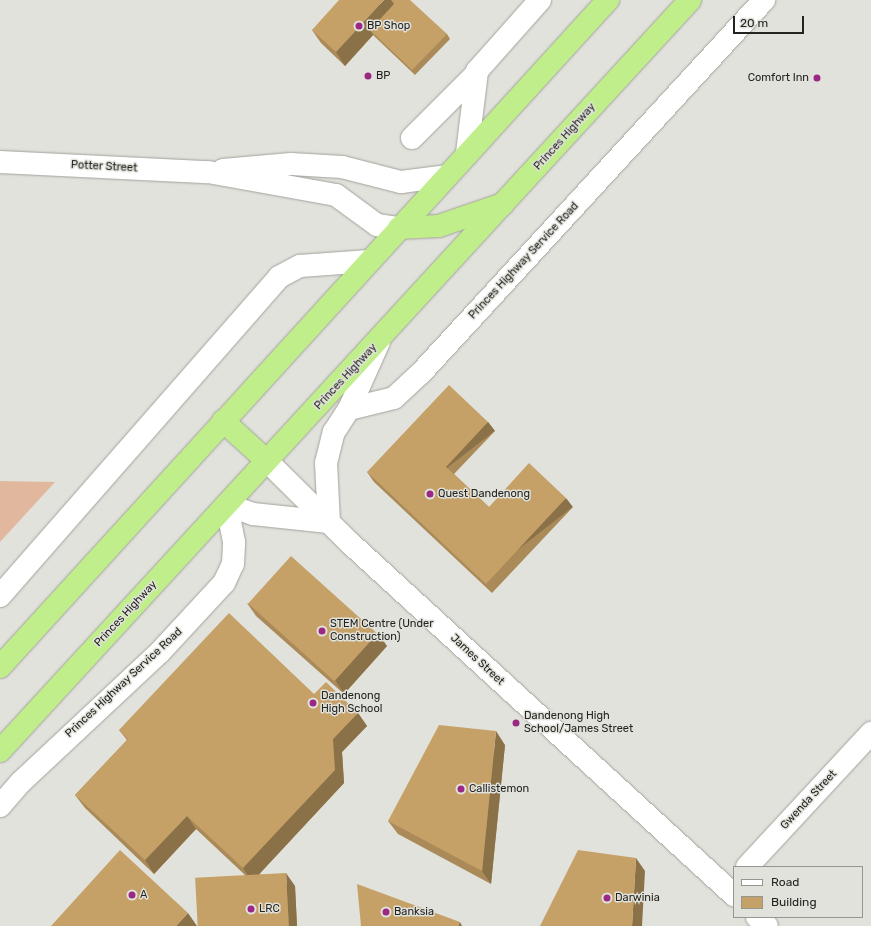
<!DOCTYPE html>
<style>
body{margin:0}
#map{position:relative;width:871px;height:926px;overflow:hidden;background:#e2e2dc;font-family:Rubik,sans-serif}
div>[style]{position:absolute}
[style*='--x']{left:calc(var(--x)*1px);top:calc(var(--y)*1px);width:calc(var(--w)*1px);rotate:calc(var(--a)*1deg)}
.green>*{inset:0;background:#e1b89e}
.roads{filter:drop-shadow(0 0 1px #a3a29c) drop-shadow(0 0 1px #a3a29c)}
.minor>*{height:22px;margin:-11px;padding:0 11px;transform-origin:11px;border-radius:11px;background:#fff}
.tertiary>*{height:22px;margin:-11px;padding:0 11px;transform-origin:11px;border-radius:11px;background:#fff}
.trunk>*{height:22px;margin:-11px;padding:0 11px;transform-origin:11px;border-radius:11px;background:#c0ee8a}
.wall>*{inset:0;background:#aa8a59}
.shaded-wall>*{inset:0;background:#8b7148;transform-origin:0 0}
.building>*{inset:0;background:#c6a167;transform-origin:0 0}
.dots>*{width:11px;height:11px;translate:-50% -50%;box-sizing:border-box;border:2px solid #e2e2dc;border-radius:50%}
span{translate:-50% -50%;white-space:nowrap;text-align:center;line-height:1.15;-webkit-text-stroke:3px #e2e2dc;paint-order:stroke}
.poi-label{font-size:11px;color:#232320}
.left{translate:0 -50%;text-align:left}
.right{translate:-100% -50%;text-align:right}
.street-label{font-size:11px;color:#232320}
.legend{position:absolute;left:733px;top:866px;width:130px;height:52px;box-sizing:border-box;background:#e2e2dc;border:1px solid #969691;margin:0;padding:5px 7px;list-style:none;font-size:12px;color:#232320}
.legend li{display:flex;align-items:center;gap:8px;height:20px}
.legend b{width:20px;border:1px solid #969691}
.scale{position:absolute;left:733px;top:16px;width:71px;height:18px;box-sizing:border-box;border:2px solid #232320;border-top:0;padding-left:5px;font-size:12px;line-height:14px;white-space:nowrap;color:#232320;-webkit-text-stroke:3px #e2e2dc;paint-order:stroke}
</style>
<div id="map">
<div class="green">
<i style="clip-path:polygon(0 481px,55px 482px,0 542px)"></i>
</div>
<div class="roads">
<div class="minor">
<i style="--x:412;--y:138;--w:91;--a:-45"></i>
<i style="--x:467;--y:153;--w:83;--a:-83"></i>
<i style="--x:477;--y:71;--w:95;--a:-48.4"></i>
<i style="--x:0;--y:162;--w:208;--a:2.8"></i>
<i style="--x:208;--y:172;--w:130;--a:10.2"></i>
<i style="--x:336;--y:195;--w:51;--a:36.2"></i>
<i style="--x:377;--y:225;--w:22;--a:8"></i>
<i style="--x:223;--y:170;--w:68;--a:-5"></i>
<i style="--x:291;--y:164;--w:51;--a:3.4"></i>
<i style="--x:342;--y:167;--w:61;--a:14.3"></i>
<i style="--x:401;--y:182;--w:46;--a:-7.4"></i>
<i style="--x:349;--y:409;--w:73;--a:-65.9"></i>
<i style="--x:227;--y:505;--w:28;--a:19"></i>
<i style="--x:253;--y:514;--w:76;--a:6"></i>
<i style="--x:329;--y:522;--w:59;--a:-92.9"></i>
<i style="--x:326;--y:463;--w:32;--a:-76"></i>
<i style="--x:334;--y:432;--w:27;--a:-57"></i>
<i style="--x:349;--y:409;--w:46;--a:-13.7"></i>
<i style="--x:394;--y:398;--w:37;--a:-43"></i>
<i style="--x:421;--y:373;--w:507;--a:-47.4"></i>
<i style="--x:0;--y:596;--w:424;--a:-48.8"></i>
<i style="--x:279;--y:277;--w:24;--a:-28"></i>
<i style="--x:300;--y:266;--w:69;--a:-4.1"></i>
<i style="--x:0;--y:806;--w:32;--a:-49"></i>
<i style="--x:21;--y:782;--w:190;--a:-43.1"></i>
<i style="--x:160;--y:652;--w:94;--a:-47.2"></i>
<i style="--x:224;--y:583;--w:21;--a:-65"></i>
<i style="--x:233;--y:564;--w:22;--a:-87"></i>
<i style="--x:234;--y:542;--w:38;--a:-101"></i>
<i style="--x:747;--y:867;--w:183;--a:-47.2"></i>
</div>
<div class="tertiary">
<i style="--x:267;--y:461;--w:118;--a:44.7"></i>
<i style="--x:351;--y:544;--w:520;--a:42.5"></i>
<i style="--x:757;--y:917;--w:13;--a:42"></i>
</div>
<div class="trunk">
<i style="--x:399;--y:228;--w:40;--a:-2.9"></i>
<i style="--x:439;--y:226;--w:68;--a:-19"></i>
<i style="--x:223;--y:421;--w:59;--a:42.3"></i>
<i style="--x:0;--y:667;--w:903;--a:-47.65"></i>
<i style="--x:0;--y:751;--w:1020;--a:-47.42"></i>
</div>
</div>
<div class="wall">
<i style="clip-path:polygon(392px 0,447px 34px,450px 39px,415px 75px,373px 35px,345px 66px,321px 43px,312px 30px)"></i>
<i style="clip-path:polygon(488px 422px,495px 431px,454px 474px,489px 507px,573px 507px,492px 593px,374px 482px,367px 472px)"></i>
<i style="clip-path:polygon(247px 603px,387px 646px,344px 694px,256px 616px)"></i>
<i style="clip-path:polygon(314px 694px,358px 713px,367px 726px,342px 752px,344px 783px,259px 874px,295px 886px,297px 926px,198px 926px,245px 875px,196px 829px,154px 874px,85px 808px,75px 795px,127px 740px,119px 730px)"></i>
<i style="clip-path:polygon(505px 745px,491px 884px,398px 834px,388px 821px)"></i>
</div>
<div class="shaded-wall">
<i style="clip-path:polygon(384px 0,391px 0,397px 9px,370px 30px,373px 35px,345px 66px,336px 52px)"></i>
<i style="left:488px;top:422px;width:11px;height:62px;rotate:52deg"></i>
<i style="left:566px;top:498px;width:11px;height:117px;rotate:52deg"></i>
<i style="clip-path:polygon(378px 633px,387px 646px,344px 694px,335px 680px)"></i>
<i style="clip-path:polygon(358px 713px,367px 726px,342px 752px,344px 783px,252px 882px,243px 868px,333px 739px)"></i>
<i style="clip-path:polygon(496px 731px,505px 745px,491px 884px,482px 871px)"></i>
<i style="clip-path:polygon(187px 816px,196px 829px,154px 874px,145px 860px)"></i>
<i style="clip-path:polygon(636px 858px,645px 871px,642px 926px,632px 926px)"></i>
<i style="clip-path:polygon(286px 873px,295px 886px,297px 926px,289px 926px)"></i>
<i style="clip-path:polygon(188px 913px,197px 926px,176px 926px)"></i>
<i style="clip-path:polygon(460px 922px,462px 926px,458px 926px)"></i>
</div>
<div class="building">
<i style="clip-path:polygon(339px 0,384px 0,336px 52px,312px 30px)"></i>
<i style="clip-path:polygon(392px 0,410px 0,447px 34px,412px 70px,370px 30px,394px 4px)"></i>
<i style="clip-path:polygon(449px 385px,488px 422px,446px 467px,489px 507px,529px 463px,566px 498px,486px 584px,367px 472px)"></i>
<i style="left:291px;top:556px;width:116px;height:64px;rotate:42deg"></i>
<i style="clip-path:polygon(229px 613px,314px 694px,326px 682px,358px 713px,333px 739px,335px 770px,243px 868px,187px 816px,145px 860px,75px 795px,128px 739px,119px 730px)"></i>
<i style="clip-path:polygon(439px 725px,496px 731px,482px 871px,388px 821px)"></i>
<i style="clip-path:polygon(120px 850px,188px 913px,176px 926px,51px 926px)"></i>
<i style="clip-path:polygon(578px 850px,636px 858px,632px 926px,540px 926px)"></i>
<i style="left:286px;top:873px;width:53px;height:91px;rotate:87deg"></i>
<i style="clip-path:polygon(357px 884px,460px 922px,458px 926px,361px 926px)"></i>
</div>
<div class="dots">
<i style="left:359px;top:26px;background:#9b2885"></i>
<i style="left:368px;top:76px;background:#9b2885"></i>
<i style="left:817px;top:78px;background:#9b2885"></i>
<i style="left:430px;top:494px;background:#9b2885"></i>
<i style="left:322px;top:631px;background:#9b2885"></i>
<i style="left:313px;top:703px;background:#9b2885"></i>
<i style="left:516px;top:723px;background:#9b2885"></i>
<i style="left:461px;top:789px;background:#9b2885"></i>
<i style="left:132px;top:895px;background:#9b2885"></i>
<i style="left:607px;top:898px;background:#9b2885"></i>
<i style="left:251px;top:909px;background:#9b2885"></i>
<i style="left:386px;top:912px;background:#9b2885"></i>
</div>
<div class="poi-label">
<span class="left" style="left:367px;top:26px">BP Shop</span>
<span class="left" style="left:376px;top:76px">BP</span>
<span class="right" style="left:809px;top:78px">Comfort Inn</span>
<span class="left" style="left:438px;top:494px">Quest Dandenong</span>
<span class="left" style="left:330px;top:631px">STEM Centre (Under<br>Construction)</span>
<span class="left" style="left:321px;top:703px">Dandenong<br>High School</span>
<span class="left" style="left:524px;top:723px">Dandenong High<br>School/James Street</span>
<span class="left" style="left:469px;top:789px">Callistemon</span>
<span class="left" style="left:140px;top:895px">A</span>
<span class="left" style="left:615px;top:898px">Darwinia</span>
<span class="left" style="left:259px;top:909px">LRC</span>
<span class="left" style="left:394px;top:912px">Banksia</span>
</div>
<div class="street-label">
<span style="left:565px;top:137px;rotate:-48deg">Princes Highway</span>
<span style="left:104px;top:167px;rotate:3deg">Potter Street</span>
<span style="left:524px;top:261px;rotate:-47deg">Princes Highway Service Road</span>
<span style="left:346px;top:377px;rotate:-47deg">Princes Highway</span>
<span style="left:126px;top:614px;rotate:-47deg">Princes Highway</span>
<span style="left:477px;top:660px;rotate:43deg">James Street</span>
<span style="left:124px;top:683px;rotate:-43deg">Princes Highway Service Road</span>
<span style="left:809px;top:800px;rotate:-47deg">Gwenda Street</span>
</div>
<ul class="legend">
<li><b style="height:5px;background:#fff"></b>Road</li>
<li><b style="height:11px;background:#c6a167"></b>Building</li>
</ul>
<div class="scale">20 m</div>
</div>
